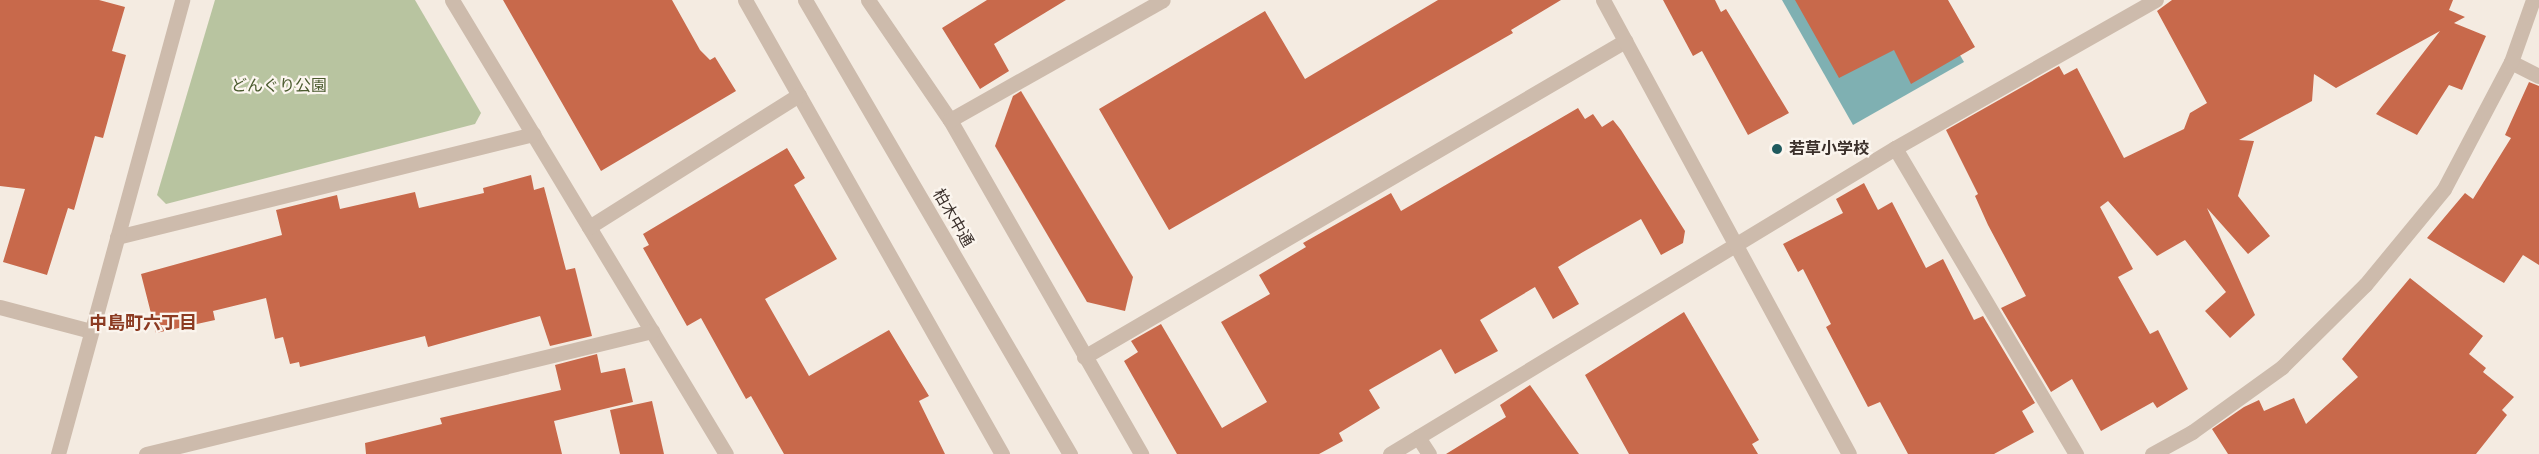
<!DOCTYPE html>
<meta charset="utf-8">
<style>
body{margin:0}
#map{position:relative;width:2539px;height:454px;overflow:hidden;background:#f4ebe1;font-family:"Nunito Sans","Noto Sans JP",sans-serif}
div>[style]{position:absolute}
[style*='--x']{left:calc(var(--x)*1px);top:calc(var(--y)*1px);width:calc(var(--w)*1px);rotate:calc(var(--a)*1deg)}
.green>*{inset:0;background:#b8c4a0}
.water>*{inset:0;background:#7fb0b2}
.building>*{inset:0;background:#c8694b}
.minor>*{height:15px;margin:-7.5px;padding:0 7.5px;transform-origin:7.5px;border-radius:7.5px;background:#cdbbac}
.tertiary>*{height:15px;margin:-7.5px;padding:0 7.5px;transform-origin:7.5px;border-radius:7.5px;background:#cdbbac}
.dots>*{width:16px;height:16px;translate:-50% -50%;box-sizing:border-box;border:3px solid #fbf5ee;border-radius:50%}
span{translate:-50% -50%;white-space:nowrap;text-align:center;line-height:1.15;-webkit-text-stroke:4.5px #fbf5ee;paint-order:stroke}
.park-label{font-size:16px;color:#4a5a2e}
.poi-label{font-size:16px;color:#3b302b;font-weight:700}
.left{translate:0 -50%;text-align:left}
.street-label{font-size:16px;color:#3b302b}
.neighbourhood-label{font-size:18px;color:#8c3b22;font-weight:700}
</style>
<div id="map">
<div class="green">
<i style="clip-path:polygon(215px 0,415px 0,481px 113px,475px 124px,166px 204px,157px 195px)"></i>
</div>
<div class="water">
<i style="clip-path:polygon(1782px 0,1928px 0,1964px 62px,1853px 125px)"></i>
</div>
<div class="building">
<i style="clip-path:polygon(0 0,99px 0,125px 7px,112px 51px,126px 55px,103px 138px,95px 136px,74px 210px,68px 208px,47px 275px,3px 262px,25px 189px,0 186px)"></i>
<i style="clip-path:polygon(503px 0,672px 0,700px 50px,710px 60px,715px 57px,736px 91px,601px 171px)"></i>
<i style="clip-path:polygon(987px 0,1066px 0,994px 44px,1009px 71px,980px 89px,942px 28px)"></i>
<i style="clip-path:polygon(1438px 0,1561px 0,1511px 30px,1513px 33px,1169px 230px,1099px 109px,1265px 11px,1305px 79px)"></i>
<i style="clip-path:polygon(1663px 0,1715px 0,1721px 12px,1726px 9px,1789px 113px,1748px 135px,1702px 51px,1693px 56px)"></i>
<i style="clip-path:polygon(1795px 0,1948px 0,1975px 47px,1911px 84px,1894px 50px,1839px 78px)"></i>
<i style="clip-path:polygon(2172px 0,2453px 0,2449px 10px,2465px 17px,2454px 23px,2486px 36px,2462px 90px,2449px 85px,2417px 135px,2376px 114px,2440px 31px,2336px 88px,2314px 74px,2312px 101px,2239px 140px,2254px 141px,2238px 196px,2270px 236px,2248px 254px,2207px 208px,2255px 315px,2230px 338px,2205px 311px,2226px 292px,2185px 240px,2157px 256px,2108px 201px,2100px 207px,2133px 269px,2118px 277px,2150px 334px,2158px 330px,2188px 389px,2157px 408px,2153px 402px,2101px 431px,2072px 379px,2051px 392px,2001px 308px,2026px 296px,1988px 225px,1975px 196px,1978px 194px,1946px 130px,2059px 66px,2064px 75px,2077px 68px,2124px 158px,2184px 129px,2190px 113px,2207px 103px,2157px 11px)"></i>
<i style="clip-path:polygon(2529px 82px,2539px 86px,2539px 265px,2523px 255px,2504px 283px,2427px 238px,2465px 193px,2473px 199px,2511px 138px,2505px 135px)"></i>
<i style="clip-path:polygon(1021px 91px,1133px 277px,1125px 311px,1087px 302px,995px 146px,1013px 96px)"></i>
<i style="clip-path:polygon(1578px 108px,1585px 119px,1593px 114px,1602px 127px,1613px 120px,1621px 130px,1685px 231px,1683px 243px,1661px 255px,1641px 219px,1583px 252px,1558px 267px,1579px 304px,1553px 319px,1535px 287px,1480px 320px,1498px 351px,1455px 374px,1441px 349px,1369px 390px,1380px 408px,1339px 433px,1343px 441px,1319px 454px,1177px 454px,1124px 361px,1138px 352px,1131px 341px,1161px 324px,1222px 428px,1267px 402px,1221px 322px,1270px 294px,1259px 275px,1306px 247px,1303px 243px,1391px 193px,1401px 211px)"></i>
<i style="clip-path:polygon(787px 148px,805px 178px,794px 185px,837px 259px,765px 299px,809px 376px,889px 330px,929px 396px,919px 401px,945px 454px,784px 454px,751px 396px,746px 399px,701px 318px,687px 326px,643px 248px,649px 245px,643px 234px)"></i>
<i style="clip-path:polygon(531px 175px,534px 190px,544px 187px,566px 270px,575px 268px,592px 336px,550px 346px,540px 316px,428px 347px,425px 336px,300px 367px,299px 362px,290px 364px,283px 337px,275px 339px,266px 298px,213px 311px,215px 320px,156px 333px,141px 274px,282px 235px,276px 210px,337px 195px,340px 209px,415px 192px,419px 208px,484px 193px,483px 188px)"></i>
<i style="clip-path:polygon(1864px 183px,1878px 210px,1892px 202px,1926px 268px,1943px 259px,1974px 320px,1983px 316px,2035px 403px,2022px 411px,2034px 432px,1994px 454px,1908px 454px,1880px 402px,1868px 407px,1826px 327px,1831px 324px,1803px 269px,1798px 272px,1783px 244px,1843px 213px,1836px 199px)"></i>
<i style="clip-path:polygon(2410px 278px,2483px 336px,2469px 354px,2486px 368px,2483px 372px,2514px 397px,2502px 410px,2507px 415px,2476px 454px,2228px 454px,2212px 429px,2244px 407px,2259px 400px,2264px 411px,2294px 398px,2306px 424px,2358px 377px,2342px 359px)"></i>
<i style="clip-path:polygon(1684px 312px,1759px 440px,1752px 444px,1758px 454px,1629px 454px,1585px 375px)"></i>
<i style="clip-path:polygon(597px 354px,601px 373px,625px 368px,633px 402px,554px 421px,562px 454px,366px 454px,365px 443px,442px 424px,440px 418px,561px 390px,555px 365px)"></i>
<i style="clip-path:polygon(1530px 385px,1579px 454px,1446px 454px,1506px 417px,1500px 405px)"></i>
<i style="clip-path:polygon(652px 401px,664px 454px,620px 454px,610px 410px)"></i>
</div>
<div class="minor">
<i style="--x:452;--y:0;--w:530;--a:58.89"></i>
<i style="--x:745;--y:0;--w:522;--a:60.49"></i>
<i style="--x:868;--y:0;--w:145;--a:55.7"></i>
<i style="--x:950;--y:120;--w:385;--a:60.2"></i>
<i style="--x:2511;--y:62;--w:31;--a:27"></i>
<i style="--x:950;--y:120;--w:244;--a:-29.4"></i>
<i style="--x:1895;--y:148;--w:356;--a:59.4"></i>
<i style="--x:589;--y:227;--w:248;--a:-32.2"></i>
<i style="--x:117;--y:237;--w:429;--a:-13.9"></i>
<i style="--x:0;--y:307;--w:94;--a:14.8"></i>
<i style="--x:1084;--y:357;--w:627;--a:-30.29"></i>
<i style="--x:1418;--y:437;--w:20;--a:57"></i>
<i style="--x:58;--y:454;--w:471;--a:-74.7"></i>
<i style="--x:146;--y:454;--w:521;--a:-13.66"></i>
<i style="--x:1390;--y:454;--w:590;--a:-31.21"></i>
<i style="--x:1895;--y:148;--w:300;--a:-29.6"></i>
<i style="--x:2152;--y:454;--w:46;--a:-28.8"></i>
<i style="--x:2192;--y:432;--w:111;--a:-35.8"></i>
<i style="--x:2282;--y:367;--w:117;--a:-44.7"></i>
<i style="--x:2365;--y:285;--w:124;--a:-50.5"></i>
<i style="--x:2444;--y:189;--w:144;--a:-62.2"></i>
<i style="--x:2511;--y:62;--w:66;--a:-70.5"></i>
</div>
<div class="tertiary">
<i style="--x:805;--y:0;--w:526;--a:59.73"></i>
<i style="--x:1603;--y:0;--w:516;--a:61.55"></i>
</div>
<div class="dots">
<i style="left:1777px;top:149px;background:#1f5a5e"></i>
</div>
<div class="park-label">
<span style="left:279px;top:86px">どんぐり公園</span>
</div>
<div class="poi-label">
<span class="left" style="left:1789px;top:149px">若草小学校</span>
</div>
<div class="street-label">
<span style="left:953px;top:218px;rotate:60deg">柏木中通</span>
</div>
<div class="neighbourhood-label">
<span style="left:143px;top:323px">中島町六丁目</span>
</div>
</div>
